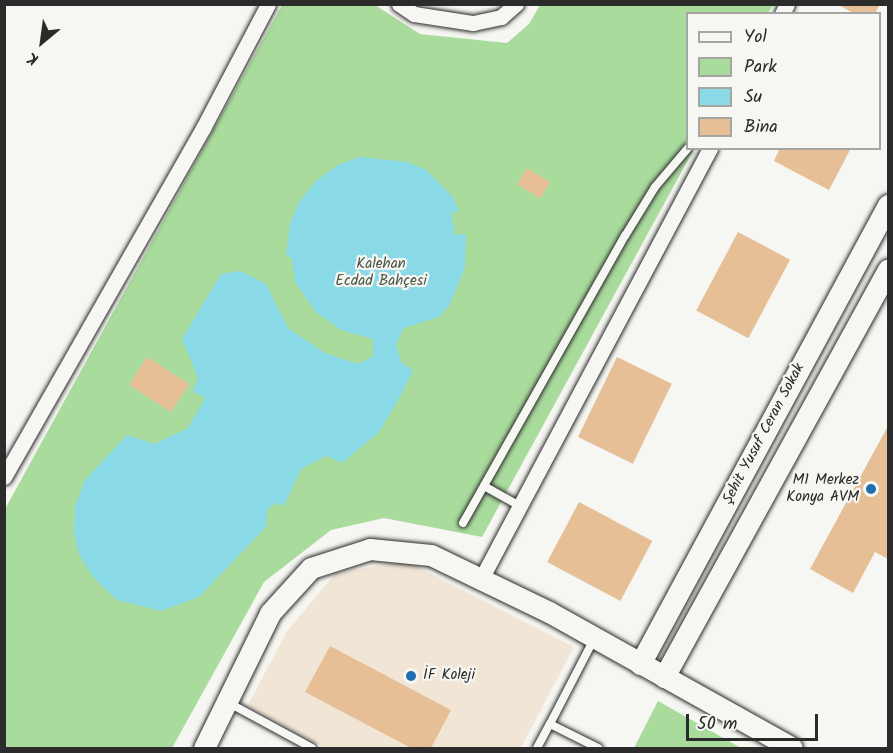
<!DOCTYPE html>
<meta charset="utf-8">
<style>
body{margin:0}
#map{position:relative;width:893px;height:753px;overflow:hidden;background:#f6f6f2;font-family:Kalam,sans-serif}
div>[style]{position:absolute}
[style*='--x']{left:calc(var(--x)*1px);top:calc(var(--y)*1px);width:calc(var(--w)*1px);rotate:calc(var(--a)*1deg)}
.built>*{inset:0;background:#f1e6d6}
.green>*{inset:0;background:#a9db9d}
.water>*{inset:0;background:#8ad9e7}
.building>*{inset:0;background:#e6bf96;transform-origin:0 0}
.roads{filter:drop-shadow(0 0 2px #2b2b2b) drop-shadow(0 0 2px #2b2b2b)}
.lane>*{height:8px;margin:-4px;padding:0 4px;transform-origin:4px;border-radius:4px;background:#f6f6f2}
.street>*{height:15px;margin:-7.5px;padding:0 7.5px;transform-origin:7.5px;border-radius:7.5px;background:#f6f6f2}
.secondary>*{height:21px;margin:-10.5px;padding:0 10.5px;transform-origin:10.5px;border-radius:10.5px;background:#f6f6f2}
.dots>*{width:16px;height:16px;translate:-50% -50%;box-sizing:border-box;border:3px solid #f6f6f2;border-radius:50%}
span{translate:-50% -50%;white-space:nowrap;text-align:center;line-height:1.15;-webkit-text-stroke:4.5px #f6f6f2;paint-order:stroke}
.park-label{font-size:15px;color:#4a5748}
.street-label{font-size:15px;color:#2b2b2b}
.poi-label{font-size:15px;color:#2b2b2b}
.right{translate:-100% -50%;text-align:right}
.left{translate:0 -50%;text-align:left}
.frame{position:absolute;inset:0;border:6px solid #2b2b2b;pointer-events:none}
.legend{position:absolute;left:686px;top:12px;width:195px;height:138px;box-sizing:border-box;background:#f6f6f2;border:2px solid #a5a5a2;margin:0;padding:8px 10px;list-style:none;font-size:18px;color:#2b2b2b}
.legend li{display:flex;align-items:center;gap:12px;height:30px}
.legend b{width:30px;border:2px solid #a5a5a2}
.north{position:absolute;left:12px;top:12px;width:60px;height:60px;-webkit-text-stroke:4px #f6f6f2;paint-order:stroke;rotate:209deg;font-size:16px;font-weight:700;line-height:24px;text-align:center;color:#2b2b2b}
.north::after{content:'';display:block;margin:auto;width:21px;height:27px;background:#2b2b2b;clip-path:polygon(50% 0,100% 100%,50% 72%,0 100%)}
.scale{position:absolute;left:686px;top:714px;width:132px;height:27px;box-sizing:border-box;border:3px solid #2b2b2b;border-top:0;padding-left:8px;font-size:18px;line-height:21px;white-space:nowrap;color:#2b2b2b;-webkit-text-stroke:4px #f6f6f2;paint-order:stroke}
</style>
<div id="map">
<div class="built">
<i style="clip-path:polygon(406px 561px,574px 647px,521px 748px,325px 748px,248px 705px,287px 631px,336px 573px)"></i>
</div>
<div class="green">
<i style="clip-path:polygon(282px 5px,375px 5px,420px 34px,507px 43px,529px 24px,540px 5px,773px 5px,768px 13px,688px 14px,688px 148px,694px 149px,482px 537px,384px 518px,331px 530px,264px 582px,172px 748px,5px 748px,5px 509px)"></i>
<i style="clip-path:polygon(658px 701px,741px 748px,634px 748px)"></i>
</div>
<div class="water">
<i style="clip-path:polygon(360px 157px,407px 162px,426px 170px,452px 196px,459px 211px,451px 213px,455px 235px,466px 234px,465px 267px,449px 306px,439px 317px,404px 328px,396px 344px,401px 362px,413px 370px,401px 395px,379px 432px,342px 463px,326px 456px,301px 469px,284px 506px,275px 503px,267px 510px,266px 527px,199px 597px,161px 611px,117px 600px,92px 576px,79px 554px,74px 533px,75px 507px,85px 480px,127px 435px,155px 444px,188px 428px,205px 398px,193px 391px,198px 378px,182px 339px,221px 274px,240px 271px,266px 284px,288px 328px,325px 353px,358px 364px,373px 356px,373px 339px,341px 330px,316px 312px,295px 282px,292px 258px,286px 256px,290px 224px,299px 202px,316px 181px,338px 165px)"></i>
</div>
<div class="building">
<i style="clip-path:polygon(837px 4px,880px 4px,875px 14px,855px 14px)"></i>
<i style="clip-path:polygon(780px 148px,851px 148px,829px 190px,774px 161px)"></i>
<i style="left:527px;top:168px;width:27px;height:19px;rotate:31deg"></i>
<i style="left:738px;top:232px;width:59px;height:89px;rotate:28deg"></i>
<i style="left:147px;top:357px;width:50px;height:33px;rotate:33deg"></i>
<i style="left:617px;top:357px;width:61px;height:89px;rotate:26deg"></i>
<i style="clip-path:polygon(888px 426px,888px 559px,875px 552px,853px 593px,810px 569px)"></i>
<i style="left:579px;top:502px;width:83px;height:68px;rotate:28deg"></i>
<i style="clip-path:polygon(330px 646px,451px 710px,431px 748px,411px 748px,305px 692px)"></i>
</div>
<div class="roads">
<div class="lane">
<i style="--x:484;--y:486;--w:41;--a:29.1"></i>
<i style="--x:463;--y:523;--w:330;--a:-60.6"></i>
<i style="--x:625;--y:236;--w:57;--a:-58.5"></i>
<i style="--x:655;--y:187;--w:51;--a:-49.8"></i>
<i style="--x:594;--y:639;--w:96;--a:117.4"></i>
<i style="--x:550;--y:724;--w:54;--a:26.6"></i>
<i style="--x:229;--y:703;--w:94;--a:28.5"></i>
<i style="--x:537;--y:748;--w:27;--a:-62"></i>
</div>
<div class="street">
<i style="--x:399;--y:4;--w:18;--a:34"></i>
<i style="--x:414;--y:14;--w:60;--a:8.7"></i>
<i style="--x:473;--y:23;--w:29;--a:-12"></i>
<i style="--x:501;--y:17;--w:20;--a:-41"></i>
<i style="--x:782;--y:14;--w:11;--a:-63"></i>
<i style="--x:4;--y:477;--w:402;--a:-60.3"></i>
<i style="--x:203;--y:128;--w:140;--a:-62.3"></i>
<i style="--x:481;--y:579;--w:488;--a:-62"></i>
</div>
<div class="secondary">
<i style="--x:640;--y:664;--w:522;--a:-61.62"></i>
<i style="--x:664;--y:677;--w:465;--a:-61.2"></i>
<i style="--x:204;--y:748;--w:150;--a:-63.9"></i>
<i style="--x:270;--y:613;--w:61;--a:-47.7"></i>
<i style="--x:311;--y:568;--w:62;--a:-17.9"></i>
<i style="--x:370;--y:549;--w:61;--a:5.6"></i>
<i style="--x:431;--y:555;--w:131;--a:25.8"></i>
<i style="--x:549;--y:612;--w:278;--a:29.2"></i>
</div>
</div>
<div class="dots">
<i style="left:871px;top:489px;background:#1f6fb2"></i>
<i style="left:411px;top:676px;background:#1f6fb2"></i>
</div>
<div class="park-label">
<span style="left:381px;top:273px">Kalehan<br>Ecdad Bahçesi</span>
</div>
<div class="street-label">
<span style="left:764px;top:434px;rotate:-62deg">Şehit Yusuf Ceran Sokak</span>
</div>
<div class="poi-label">
<span class="right" style="left:859px;top:489px">M1 Merkez<br>Konya AVM</span>
<span class="left" style="left:423px;top:676px">İF Koleji</span>
</div>
<div class="frame"></div>
<ul class="legend">
<li><b style="height:8px;background:#f6f6f2"></b>Yol</li>
<li><b style="height:16px;background:#a9db9d"></b>Park</li>
<li><b style="height:16px;background:#8ad9e7"></b>Su</li>
<li><b style="height:16px;background:#e6bf96"></b>Bina</li>
</ul>
<div class="north">K</div>
<div class="scale">50 m</div>
</div>
